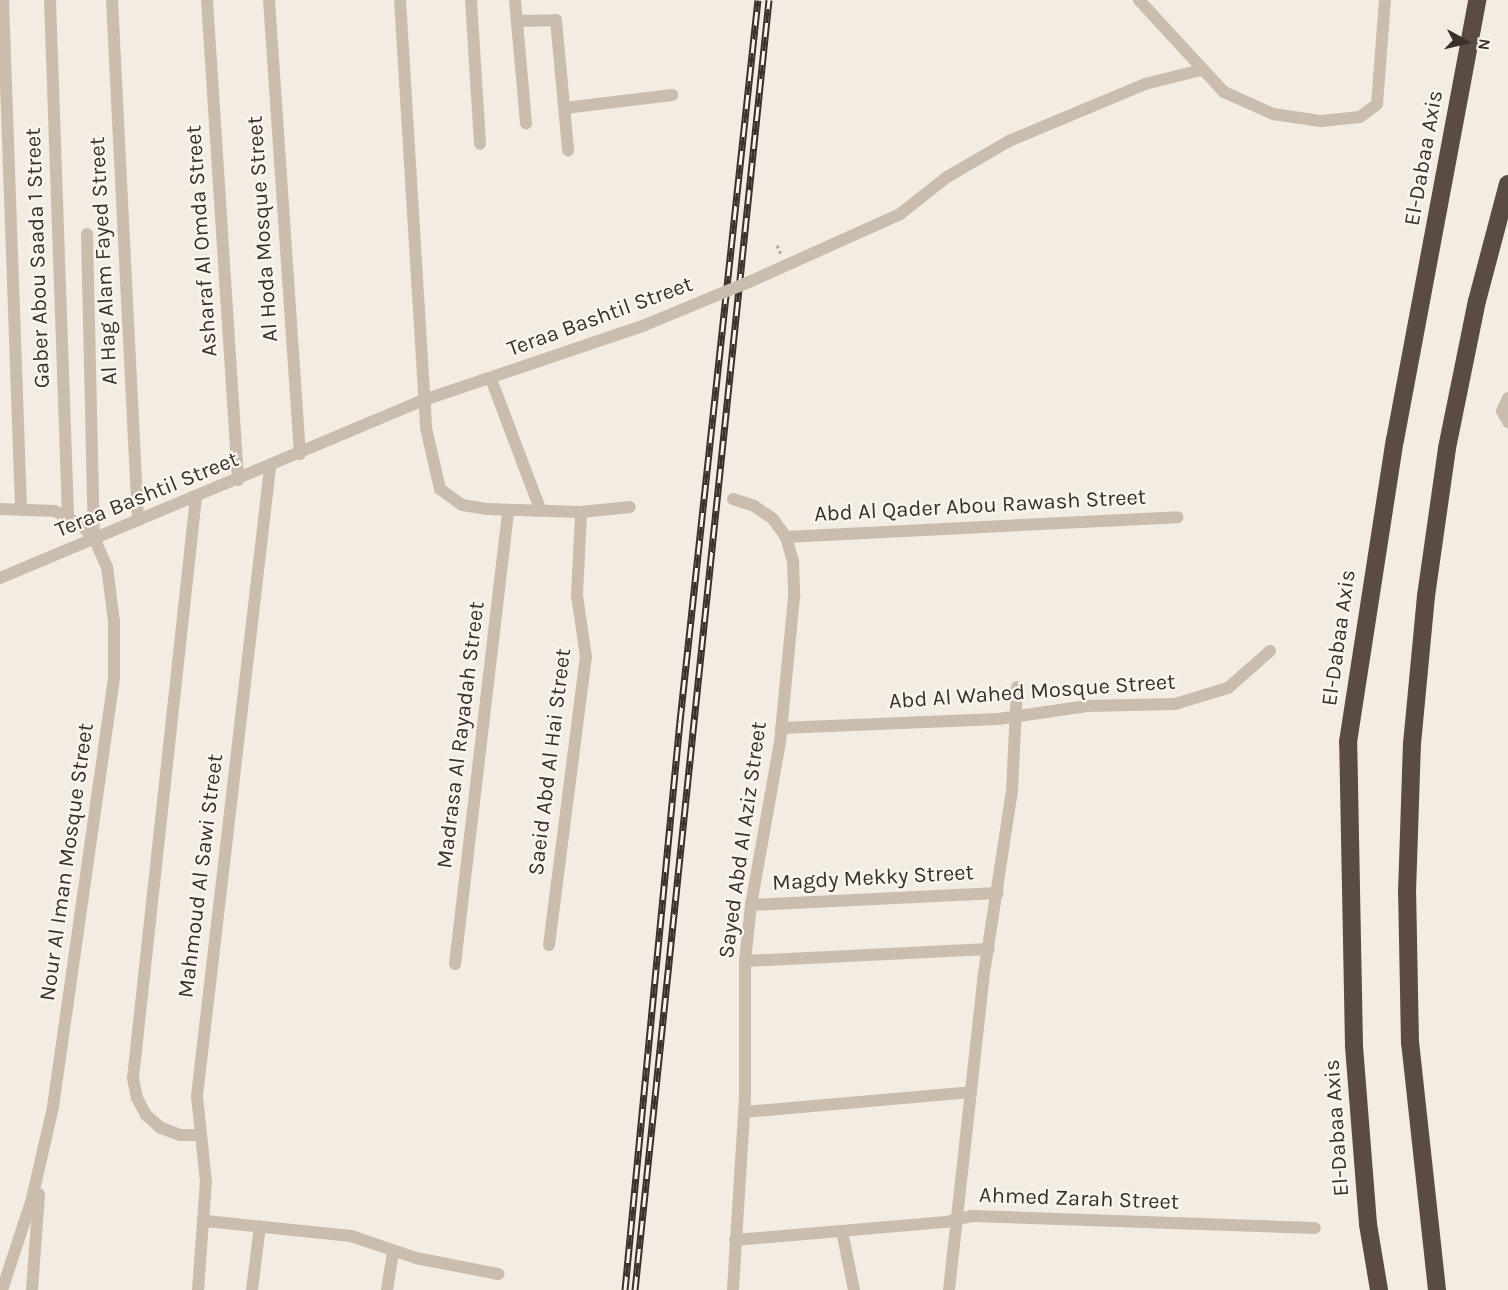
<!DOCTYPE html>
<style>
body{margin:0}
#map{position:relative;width:1508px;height:1290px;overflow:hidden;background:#f3ece2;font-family:Karla,sans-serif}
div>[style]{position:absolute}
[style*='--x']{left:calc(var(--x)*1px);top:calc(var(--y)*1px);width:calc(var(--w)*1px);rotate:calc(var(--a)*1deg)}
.path>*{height:3px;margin-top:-1.5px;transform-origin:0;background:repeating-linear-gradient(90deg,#b7a898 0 3px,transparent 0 6px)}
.minor>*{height:12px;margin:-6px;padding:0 6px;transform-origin:6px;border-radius:6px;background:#cbbdae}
.motorway>*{height:18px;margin:-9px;padding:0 9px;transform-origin:9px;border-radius:9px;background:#5a4c43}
.rail>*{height:7px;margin-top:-3.5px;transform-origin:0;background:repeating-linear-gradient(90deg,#faf6ef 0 14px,#3a312c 0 28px);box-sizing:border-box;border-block:2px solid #3a312c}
.minor-bridge>*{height:12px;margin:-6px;padding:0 6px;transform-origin:6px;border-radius:6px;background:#cbbdae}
span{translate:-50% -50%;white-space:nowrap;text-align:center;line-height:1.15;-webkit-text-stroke:4.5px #faf6ef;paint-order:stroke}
.street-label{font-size:22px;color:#3a312c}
.north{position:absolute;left:1436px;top:12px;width:60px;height:60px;-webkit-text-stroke:4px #faf6ef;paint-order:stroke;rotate:98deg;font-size:16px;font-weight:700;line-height:24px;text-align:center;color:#3a312c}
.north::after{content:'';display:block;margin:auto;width:21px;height:27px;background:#3a312c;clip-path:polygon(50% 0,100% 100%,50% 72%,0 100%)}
</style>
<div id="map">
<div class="path">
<i style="--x:777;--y:245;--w:10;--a:66"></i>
</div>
<div class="minor">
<i style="--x:3;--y:0;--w:509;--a:87.97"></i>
<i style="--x:50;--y:0;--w:515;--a:88"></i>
<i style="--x:112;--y:0;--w:521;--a:87.14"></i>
<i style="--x:207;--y:0;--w:481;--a:86.3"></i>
<i style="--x:269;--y:0;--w:455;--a:86.1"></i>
<i style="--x:400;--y:0;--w:429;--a:86.5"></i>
<i style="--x:426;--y:428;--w:63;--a:77.1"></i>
<i style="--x:440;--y:489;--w:27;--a:36"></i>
<i style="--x:462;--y:505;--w:25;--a:9"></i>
<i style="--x:487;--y:509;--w:94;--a:1.8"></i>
<i style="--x:581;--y:512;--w:49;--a:-5.8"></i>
<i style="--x:471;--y:0;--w:144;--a:86.4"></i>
<i style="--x:515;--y:0;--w:124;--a:84.9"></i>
<i style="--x:1139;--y:0;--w:125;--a:47.3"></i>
<i style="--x:1224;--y:92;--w:54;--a:24.2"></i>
<i style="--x:1273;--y:114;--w:49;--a:8.3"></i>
<i style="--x:1321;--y:121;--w:39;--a:-6"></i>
<i style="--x:1360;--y:117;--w:21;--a:-37"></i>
<i style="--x:1377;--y:104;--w:104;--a:-85.6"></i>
<i style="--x:517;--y:21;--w:39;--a:-1"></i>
<i style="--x:556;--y:20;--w:131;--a:84.7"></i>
<i style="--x:565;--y:108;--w:108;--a:-6.9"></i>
<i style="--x:87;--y:234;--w:304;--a:88.7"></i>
<i style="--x:749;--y:282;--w:166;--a:-24.2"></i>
<i style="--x:900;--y:214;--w:60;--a:-38.2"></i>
<i style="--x:947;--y:177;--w:72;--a:-30.1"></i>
<i style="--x:1009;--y:141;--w:147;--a:-22.7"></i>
<i style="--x:1145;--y:84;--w:58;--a:-14"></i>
<i style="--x:491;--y:379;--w:141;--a:69.3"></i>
<i style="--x:1508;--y:398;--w:14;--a:115"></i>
<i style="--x:1502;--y:411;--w:13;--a:61"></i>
<i style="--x:196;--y:497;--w:584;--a:96.19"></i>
<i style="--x:133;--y:1078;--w:20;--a:79"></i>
<i style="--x:137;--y:1098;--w:19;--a:62"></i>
<i style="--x:146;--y:1115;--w:20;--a:41"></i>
<i style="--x:161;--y:1128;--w:20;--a:20"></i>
<i style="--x:180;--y:1135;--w:20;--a:0"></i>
<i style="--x:733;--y:499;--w:22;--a:18"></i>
<i style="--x:754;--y:506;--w:23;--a:34"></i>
<i style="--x:773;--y:519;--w:22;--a:54"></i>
<i style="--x:786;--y:537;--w:25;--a:74"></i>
<i style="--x:793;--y:561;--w:36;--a:88"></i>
<i style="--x:794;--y:597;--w:146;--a:95.5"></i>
<i style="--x:780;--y:742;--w:166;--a:100.1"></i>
<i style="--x:751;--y:905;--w:56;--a:96.1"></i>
<i style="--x:745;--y:961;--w:137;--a:90"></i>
<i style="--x:745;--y:1098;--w:192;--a:93.6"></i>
<i style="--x:0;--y:509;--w:55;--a:2.1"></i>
<i style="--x:55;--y:511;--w:31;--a:29"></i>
<i style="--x:82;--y:526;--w:17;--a:45"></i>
<i style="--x:94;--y:538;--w:32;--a:66"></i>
<i style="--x:107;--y:567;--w:55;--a:82.7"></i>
<i style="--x:114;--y:622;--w:56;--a:90"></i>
<i style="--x:114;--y:678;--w:433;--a:98.1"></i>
<i style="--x:53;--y:1107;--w:94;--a:102.9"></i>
<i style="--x:32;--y:1199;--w:96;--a:108.2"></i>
<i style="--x:786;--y:537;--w:392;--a:-2.9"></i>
<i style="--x:0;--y:578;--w:460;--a:-22.8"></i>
<i style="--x:424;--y:400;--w:233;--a:-18.7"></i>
<i style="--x:781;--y:728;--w:217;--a:-2.4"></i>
<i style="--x:998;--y:719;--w:90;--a:-8.3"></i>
<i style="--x:1087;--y:706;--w:88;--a:-1.3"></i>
<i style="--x:1175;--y:704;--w:55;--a:-16.8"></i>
<i style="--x:1228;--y:688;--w:56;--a:-41.4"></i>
<i style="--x:751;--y:905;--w:247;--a:-2.8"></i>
<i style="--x:549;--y:945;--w:290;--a:-82.7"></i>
<i style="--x:586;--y:657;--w:63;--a:-98.3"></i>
<i style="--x:577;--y:595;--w:83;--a:-87.2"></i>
<i style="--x:745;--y:961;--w:244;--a:-2.8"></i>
<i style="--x:455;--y:964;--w:457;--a:-83.3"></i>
<i style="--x:744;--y:1112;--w:228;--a:-5"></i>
<i style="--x:206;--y:1221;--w:146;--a:5.9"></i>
<i style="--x:351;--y:1236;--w:69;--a:18.7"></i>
<i style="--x:416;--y:1258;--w:84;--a:11"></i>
<i style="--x:842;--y:1231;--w:60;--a:78.5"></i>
<i style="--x:735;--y:1240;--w:212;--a:-4.9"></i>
<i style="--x:946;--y:1222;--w:27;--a:-13"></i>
<i style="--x:972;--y:1216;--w:343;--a:2"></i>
<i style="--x:32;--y:1290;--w:96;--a:-85.8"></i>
<i style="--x:198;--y:1290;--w:108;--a:-85.8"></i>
<i style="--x:206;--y:1182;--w:86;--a:-96"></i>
<i style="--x:197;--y:1096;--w:632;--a:-83.37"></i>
<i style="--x:252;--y:1290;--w:64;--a:-82.9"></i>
<i style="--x:387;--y:1290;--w:39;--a:-81"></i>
<i style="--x:949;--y:1290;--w:312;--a:-83.7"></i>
<i style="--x:983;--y:980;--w:192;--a:-81.3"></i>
<i style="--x:1012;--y:790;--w:103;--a:-87.2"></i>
</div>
<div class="motorway">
<i style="--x:1379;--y:1290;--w:67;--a:-99.5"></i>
<i style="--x:1368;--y:1224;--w:180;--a:-94.5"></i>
<i style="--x:1354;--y:1045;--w:303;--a:-91.1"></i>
<i style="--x:1348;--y:742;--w:306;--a:-81.2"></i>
<i style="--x:1395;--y:440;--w:448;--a:-79.4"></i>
<i style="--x:1437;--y:1290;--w:248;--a:-96.2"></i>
<i style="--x:1410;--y:1043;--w:150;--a:-91.1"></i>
<i style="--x:1407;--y:893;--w:149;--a:-88.1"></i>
<i style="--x:1412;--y:744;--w:149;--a:-84.6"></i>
<i style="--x:1426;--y:596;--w:149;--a:-81.9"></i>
<i style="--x:1447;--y:448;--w:150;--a:-78.5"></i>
<i style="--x:1477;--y:301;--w:121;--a:-75.2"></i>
</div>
<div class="rail">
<i style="--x:625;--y:1290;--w:572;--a:-84.48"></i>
<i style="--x:680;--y:721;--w:725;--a:-83.83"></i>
<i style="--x:635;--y:1290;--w:1297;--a:-84.07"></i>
</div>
<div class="minor-bridge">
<i style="--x:645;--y:325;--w:113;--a:-22.5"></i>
</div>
<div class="street-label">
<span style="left:1424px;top:158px;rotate:-80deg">El-Dabaa Axis</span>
<span style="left:263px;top:229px;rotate:-94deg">Al Hoda Mosque Street</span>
<span style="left:202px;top:241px;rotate:-94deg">Asharaf Al Omda Street</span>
<span style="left:38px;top:258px;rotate:-92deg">Gaber Abou Saada 1 Street</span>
<span style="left:104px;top:261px;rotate:-93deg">Al Hag Alam Fayed Street</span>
<span style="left:600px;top:317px;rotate:-20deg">Teraa Bashtil Street</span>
<span style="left:147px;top:495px;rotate:-22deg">Teraa Bashtil Street</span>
<span style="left:980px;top:506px;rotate:-3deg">Abd Al Qader Abou Rawash Street</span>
<span style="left:1339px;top:638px;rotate:-82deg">El-Dabaa Axis</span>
<span style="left:1032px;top:692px;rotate:-4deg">Abd Al Wahed Mosque Street</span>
<span style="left:461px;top:735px;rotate:-83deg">Madrasa Al Rayadah Street</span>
<span style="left:550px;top:762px;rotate:-83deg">Saeid Abd Al Hai Street</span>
<span style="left:743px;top:840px;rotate:-82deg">Sayed Abd Al Aziz Street</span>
<span style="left:67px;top:862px;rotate:-82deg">Nour Al Iman Mosque Street</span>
<span style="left:201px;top:876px;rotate:-83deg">Mahmoud Al Sawi Street</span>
<span style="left:873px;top:878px;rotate:-3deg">Magdy Mekky Street</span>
<span style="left:1337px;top:1128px;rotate:-94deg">El-Dabaa Axis</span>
<span style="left:1079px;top:1199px;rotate:2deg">Ahmed Zarah Street</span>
</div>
<div class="north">N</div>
</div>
